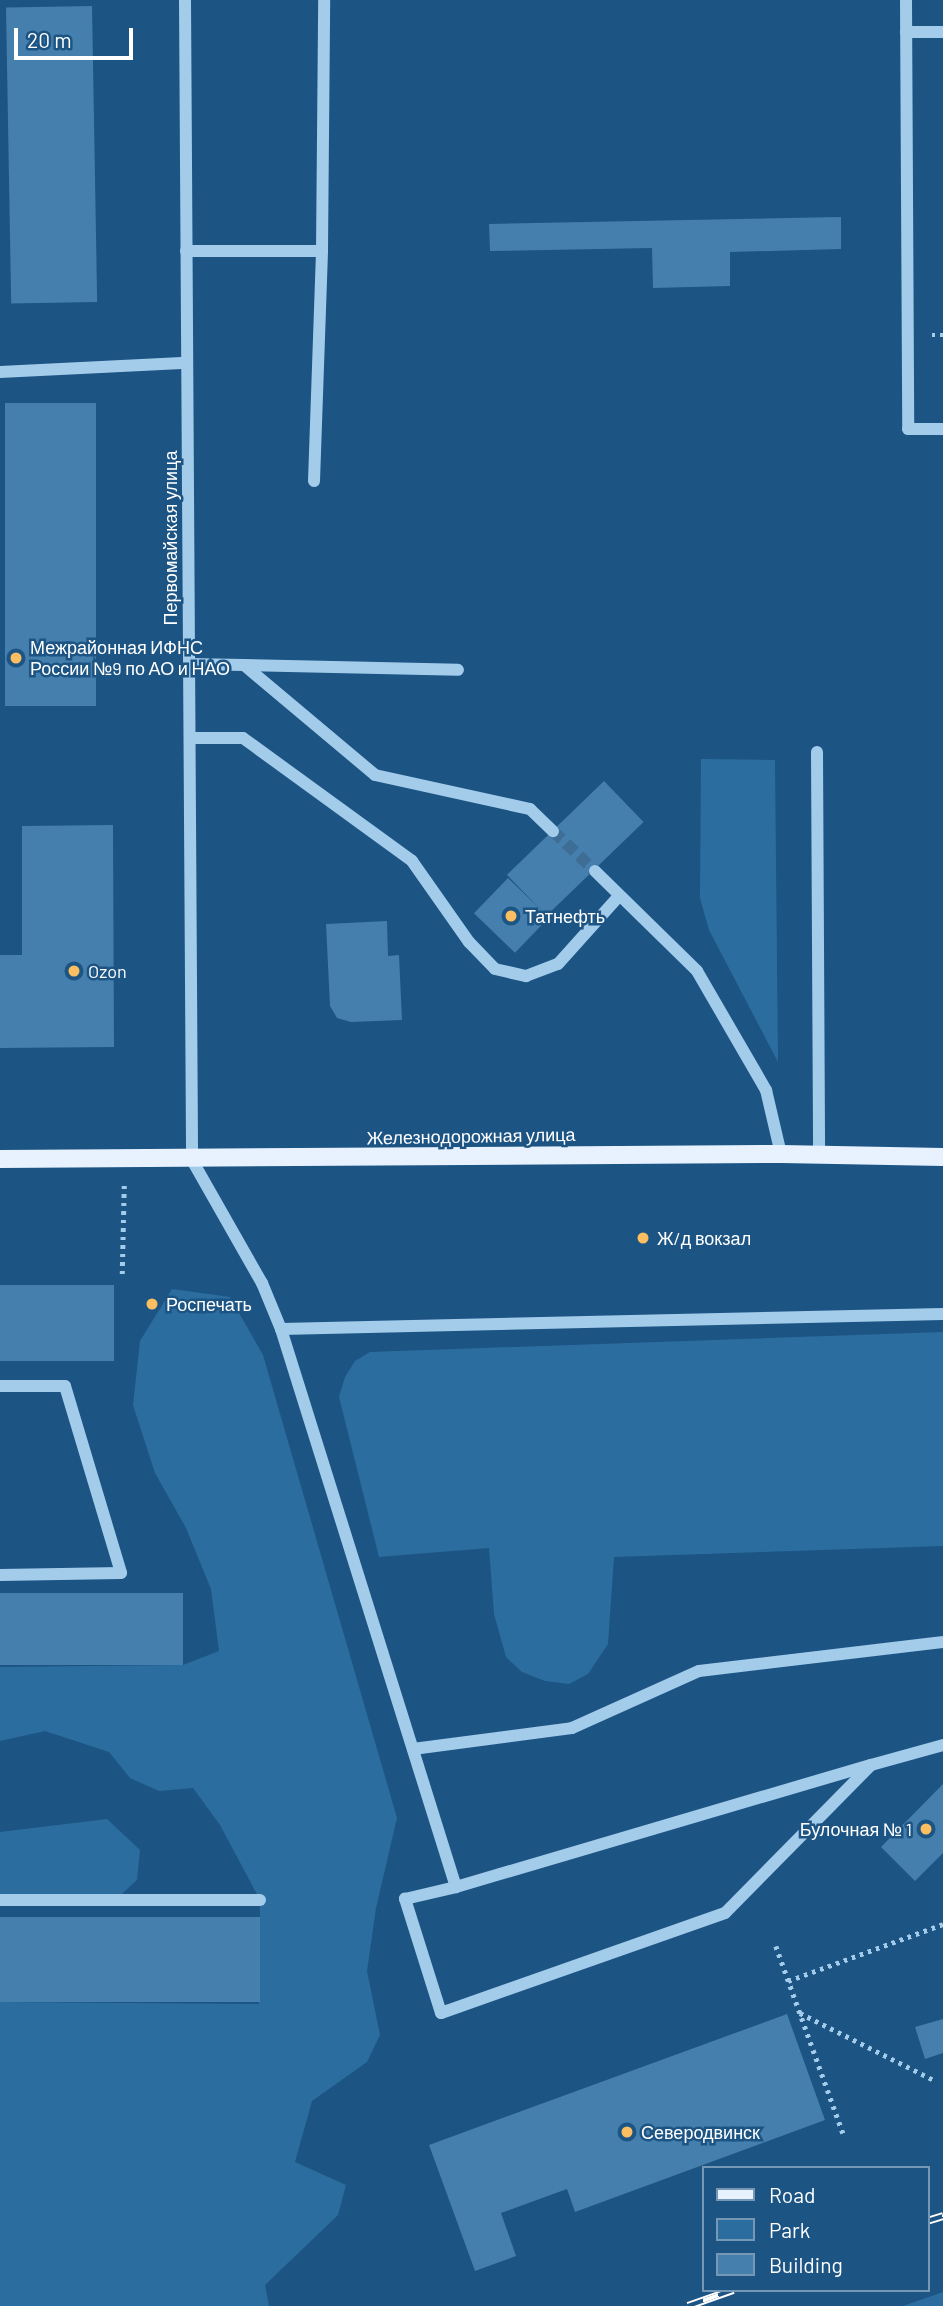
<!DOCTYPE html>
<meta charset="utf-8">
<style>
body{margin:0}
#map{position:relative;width:943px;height:2306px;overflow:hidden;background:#1c5484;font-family:Barlow,sans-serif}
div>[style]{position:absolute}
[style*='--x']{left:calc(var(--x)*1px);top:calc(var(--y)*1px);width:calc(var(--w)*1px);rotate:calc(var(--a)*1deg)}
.green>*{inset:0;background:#2c6da0}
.building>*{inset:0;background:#447fad;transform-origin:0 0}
.minor-tunnel>*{height:12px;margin-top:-6px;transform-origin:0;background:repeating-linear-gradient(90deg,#3e6e96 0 12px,transparent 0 18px)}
.path>*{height:4.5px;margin-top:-2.25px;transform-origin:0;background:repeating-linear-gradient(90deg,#a3cbea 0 3.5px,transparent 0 8.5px)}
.minor>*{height:12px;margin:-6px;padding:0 6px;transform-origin:6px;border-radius:6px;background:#a3cbea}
.major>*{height:18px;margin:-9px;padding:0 9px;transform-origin:9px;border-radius:9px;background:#e7f2fe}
.rail>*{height:8px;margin-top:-4px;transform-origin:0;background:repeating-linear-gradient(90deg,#1c5484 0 16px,#fff 0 32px);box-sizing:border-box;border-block:2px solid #fff}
.dots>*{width:19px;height:19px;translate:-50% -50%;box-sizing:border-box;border:4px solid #1c5484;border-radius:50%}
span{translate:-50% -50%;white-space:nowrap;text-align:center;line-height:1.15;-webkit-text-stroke:5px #1c5484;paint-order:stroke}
.street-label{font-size:18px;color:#fff}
.poi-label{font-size:18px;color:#fff}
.left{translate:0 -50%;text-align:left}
.right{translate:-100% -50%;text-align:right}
.legend{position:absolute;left:702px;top:2166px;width:228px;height:126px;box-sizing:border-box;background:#1c5484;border:2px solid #7798b5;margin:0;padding:9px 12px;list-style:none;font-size:21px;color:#fff}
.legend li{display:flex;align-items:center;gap:14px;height:35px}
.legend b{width:35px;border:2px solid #7798b5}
.scale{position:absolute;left:14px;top:28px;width:119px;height:32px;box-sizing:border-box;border:4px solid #fff;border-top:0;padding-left:9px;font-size:21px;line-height:24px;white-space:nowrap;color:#fff;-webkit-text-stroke:5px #1c5484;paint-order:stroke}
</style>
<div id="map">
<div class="green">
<i style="clip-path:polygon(701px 759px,775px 760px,778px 1062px,709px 930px,700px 898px)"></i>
<i style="clip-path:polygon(172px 1289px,230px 1297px,263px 1355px,397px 1818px,376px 1908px,367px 1971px,380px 2035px,367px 2062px,312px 2101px,295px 2162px,346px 2185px,338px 2215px,265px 2285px,269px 2306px,0 2306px,0 2002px,259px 2004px,260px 1900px,220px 1825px,193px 1788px,159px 1791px,130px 1778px,109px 1752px,45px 1731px,0 1741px,0 1667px,183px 1665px,219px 1651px,211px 1589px,186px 1528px,155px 1473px,133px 1405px,140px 1341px)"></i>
<i style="clip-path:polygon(943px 1332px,943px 1546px,614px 1557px,608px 1644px,588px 1674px,569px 1684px,545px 1681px,522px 1672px,506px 1657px,494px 1614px,489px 1548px,379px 1557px,339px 1397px,345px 1377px,355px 1361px,370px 1352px)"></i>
<i style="clip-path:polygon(107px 1819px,140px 1850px,137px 1880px,113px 1902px,0 1901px,0 1832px)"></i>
<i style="clip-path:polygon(943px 2292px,943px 2306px,903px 2306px)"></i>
</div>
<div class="building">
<i style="left:92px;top:6px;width:296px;height:86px;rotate:89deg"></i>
<i style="clip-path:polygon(841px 217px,841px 249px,730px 252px,730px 286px,653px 288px,652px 248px,490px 251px,489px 224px)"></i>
<i style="left:96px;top:403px;width:303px;height:91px;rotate:90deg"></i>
<i style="left:604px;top:781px;width:57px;height:135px;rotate:46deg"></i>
<i style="clip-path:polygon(113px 825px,114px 1047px,0 1048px,0 955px,22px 955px,22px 826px)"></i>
<i style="left:508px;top:878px;width:57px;height:49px;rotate:44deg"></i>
<i style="clip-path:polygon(387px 921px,388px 956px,399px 955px,402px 1020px,351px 1022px,337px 1018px,330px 1006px,326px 924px)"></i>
<i style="left:114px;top:1285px;width:76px;height:114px;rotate:90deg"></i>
<i style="left:183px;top:1593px;width:72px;height:183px;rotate:90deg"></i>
<i style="clip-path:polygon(943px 1784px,943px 1853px,915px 1881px,881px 1847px)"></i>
<i style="left:0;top:1917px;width:260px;height:85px"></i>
<i style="clip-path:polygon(787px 2014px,825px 2120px,575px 2212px,567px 2189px,501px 2213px,516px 2256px,475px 2271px,429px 2145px)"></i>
<i style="clip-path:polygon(943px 2019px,943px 2053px,925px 2059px,915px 2027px)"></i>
</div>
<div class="minor-tunnel">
<i style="--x:553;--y:831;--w:58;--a:43.6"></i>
</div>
<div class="path">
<i style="--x:932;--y:335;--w:11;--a:0"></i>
<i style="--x:122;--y:1274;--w:89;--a:-88.7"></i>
<i style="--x:776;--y:1946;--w:199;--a:70.3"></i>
<i style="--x:788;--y:1981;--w:165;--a:-20.2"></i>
<i style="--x:800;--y:2013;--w:150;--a:26.6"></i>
</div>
<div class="minor">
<i style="--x:185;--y:0;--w:1160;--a:89.65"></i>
<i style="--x:192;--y:1160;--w:142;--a:60.4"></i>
<i style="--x:262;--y:1283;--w:50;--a:67.6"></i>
<i style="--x:281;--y:1329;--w:585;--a:72.59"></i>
<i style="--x:906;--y:0;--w:429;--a:89.7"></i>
<i style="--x:908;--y:429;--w:35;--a:0"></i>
<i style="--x:906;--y:32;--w:37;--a:0"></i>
<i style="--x:186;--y:251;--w:136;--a:0"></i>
<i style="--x:0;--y:372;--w:187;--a:-2.8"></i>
<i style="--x:314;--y:481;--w:230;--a:-88"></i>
<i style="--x:322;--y:251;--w:251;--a:-89.5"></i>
<i style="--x:189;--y:664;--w:55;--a:1"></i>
<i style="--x:244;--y:665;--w:171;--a:40"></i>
<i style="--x:375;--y:775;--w:159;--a:12.4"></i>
<i style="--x:530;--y:809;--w:32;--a:44"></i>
<i style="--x:244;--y:665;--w:214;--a:1.3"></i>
<i style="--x:190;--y:738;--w:53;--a:0"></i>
<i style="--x:243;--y:738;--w:209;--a:36"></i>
<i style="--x:412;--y:861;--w:99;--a:54.9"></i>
<i style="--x:469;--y:942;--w:37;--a:46"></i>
<i style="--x:495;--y:969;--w:32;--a:13"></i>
<i style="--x:526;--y:976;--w:34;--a:-21"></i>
<i style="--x:558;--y:964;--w:91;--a:-48.1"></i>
<i style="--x:817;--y:752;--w:403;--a:89.7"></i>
<i style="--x:595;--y:871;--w:143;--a:44.4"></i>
<i style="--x:697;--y:971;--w:138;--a:59.9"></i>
<i style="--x:766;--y:1090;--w:66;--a:76.8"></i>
<i style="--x:281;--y:1329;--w:662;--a:-1.3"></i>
<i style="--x:0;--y:1386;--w:65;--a:0"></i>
<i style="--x:65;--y:1386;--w:195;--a:73.3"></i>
<i style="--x:121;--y:1573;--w:121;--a:179.1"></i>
<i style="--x:413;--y:1749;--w:160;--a:-7.5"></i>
<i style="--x:572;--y:1728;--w:139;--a:-24.2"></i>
<i style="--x:699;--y:1671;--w:246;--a:-6.8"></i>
<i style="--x:871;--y:1765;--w:208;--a:134.6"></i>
<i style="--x:725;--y:1913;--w:301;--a:160.6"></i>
<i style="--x:441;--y:2013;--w:120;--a:-107.5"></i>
<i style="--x:405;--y:1899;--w:52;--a:-13.2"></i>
<i style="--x:456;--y:1887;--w:433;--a:-16.4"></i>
<i style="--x:871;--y:1765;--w:75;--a:-15.5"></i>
<i style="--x:0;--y:1900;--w:260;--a:0"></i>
</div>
<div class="major">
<i style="--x:0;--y:1159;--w:781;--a:-0.37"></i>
<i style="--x:781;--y:1154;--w:162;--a:1.1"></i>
</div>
<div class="rail">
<i style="--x:927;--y:2221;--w:17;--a:-17"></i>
<i style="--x:688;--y:2306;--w:48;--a:-19.6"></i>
</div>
<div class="dots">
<i style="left:16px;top:658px;background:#fbbe61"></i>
<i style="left:511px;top:916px;background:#fbbe61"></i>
<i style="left:74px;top:971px;background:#fbbe61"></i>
<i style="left:643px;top:1238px;background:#fbbe61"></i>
<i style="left:152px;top:1304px;background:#fbbe61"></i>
<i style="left:926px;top:1829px;background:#fbbe61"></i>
<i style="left:627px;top:2132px;background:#fbbe61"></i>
</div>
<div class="street-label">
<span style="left:170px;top:538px;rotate:-90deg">Первомайская улица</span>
<span style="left:471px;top:1136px;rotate:-1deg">Железнодорожная улица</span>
</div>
<div class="poi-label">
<span class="left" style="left:30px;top:658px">Межрайонная ИФНС<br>России №9 по АО и НАО</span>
<span class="left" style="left:525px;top:916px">Татнефть</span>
<span class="left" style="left:88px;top:971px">Ozon</span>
<span class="left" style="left:657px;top:1238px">Ж/д вокзал</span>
<span class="left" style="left:166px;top:1304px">Роспечать</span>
<span class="right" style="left:912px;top:1829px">Булочная № 1</span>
<span class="left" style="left:641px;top:2132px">Северодвинск</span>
</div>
<ul class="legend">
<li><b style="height:9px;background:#e7f2fe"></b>Road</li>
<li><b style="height:19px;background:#2c6da0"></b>Park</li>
<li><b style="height:19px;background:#447fad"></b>Building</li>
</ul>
<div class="scale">20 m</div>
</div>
